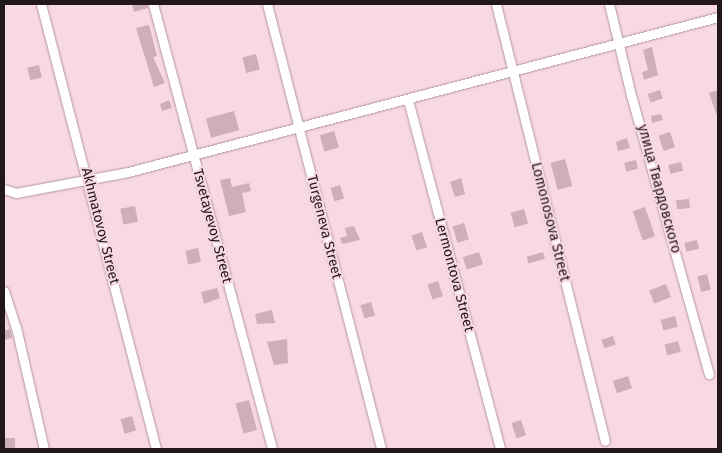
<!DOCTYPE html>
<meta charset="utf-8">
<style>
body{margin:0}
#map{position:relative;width:722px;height:453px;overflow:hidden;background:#f9d8e5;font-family:"Fira Sans",sans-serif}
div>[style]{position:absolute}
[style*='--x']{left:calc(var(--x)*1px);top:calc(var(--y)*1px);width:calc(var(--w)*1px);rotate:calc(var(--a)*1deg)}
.building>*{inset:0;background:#ceaebb;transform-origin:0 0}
.roads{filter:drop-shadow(0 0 1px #b394a1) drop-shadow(0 0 1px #b394a1)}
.minor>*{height:9px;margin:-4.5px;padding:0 4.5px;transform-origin:4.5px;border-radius:4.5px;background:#fff}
span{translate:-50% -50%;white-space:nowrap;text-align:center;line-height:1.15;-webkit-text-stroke:4px #f9d8e5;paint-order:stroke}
.street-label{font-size:14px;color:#22171c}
.frame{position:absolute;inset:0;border:5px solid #22171c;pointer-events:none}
</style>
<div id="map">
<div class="building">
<i style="clip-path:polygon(132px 4px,147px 4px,148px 8px,134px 12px)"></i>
<i style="clip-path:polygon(149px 25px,157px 56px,153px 57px,165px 83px,154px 87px,136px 28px)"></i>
<i style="clip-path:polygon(652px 47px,658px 75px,644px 80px,642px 72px,648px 70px,643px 50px)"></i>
<i style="left:256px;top:54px;width:16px;height:14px;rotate:76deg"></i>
<i style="left:39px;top:65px;width:13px;height:12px;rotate:77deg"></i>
<i style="left:660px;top:90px;width:9px;height:13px;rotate:72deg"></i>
<i style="clip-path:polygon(718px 90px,718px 116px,717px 116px,709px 93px)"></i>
<i style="clip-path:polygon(169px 100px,172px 108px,162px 111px,160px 104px)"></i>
<i style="left:234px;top:111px;width:20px;height:29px;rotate:75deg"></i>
<i style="clip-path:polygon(661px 114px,663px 120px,652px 123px,651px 116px)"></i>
<i style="left:334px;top:131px;width:17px;height:15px;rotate:73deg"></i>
<i style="left:670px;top:132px;width:16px;height:12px;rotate:72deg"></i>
<i style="clip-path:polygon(627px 138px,630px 148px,618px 151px,616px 142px)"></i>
<i style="left:565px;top:159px;width:28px;height:15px;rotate:75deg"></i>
<i style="left:636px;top:160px;width:9px;height:12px;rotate:77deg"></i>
<i style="left:681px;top:162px;width:9px;height:13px;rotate:77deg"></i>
<i style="clip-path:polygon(230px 178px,232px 187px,249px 183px,251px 191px,242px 193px,246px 212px,229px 216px,220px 180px)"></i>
<i style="clip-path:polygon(461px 178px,465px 194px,455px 197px,450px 182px)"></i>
<i style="left:340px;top:185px;width:14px;height:10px;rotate:73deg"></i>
<i style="left:689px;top:199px;width:9px;height:13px;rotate:84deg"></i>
<i style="left:135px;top:206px;width:16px;height:15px;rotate:79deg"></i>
<i style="left:645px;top:207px;width:31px;height:13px;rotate:71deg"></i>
<i style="left:524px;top:209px;width:15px;height:14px;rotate:74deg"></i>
<i style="left:464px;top:223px;width:17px;height:12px;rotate:73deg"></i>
<i style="clip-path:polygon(354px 226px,360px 240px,342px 244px,340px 238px,347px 236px,345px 228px)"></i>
<i style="left:422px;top:232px;width:16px;height:11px;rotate:72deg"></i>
<i style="left:697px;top:240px;width:9px;height:13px;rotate:77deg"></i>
<i style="left:198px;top:248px;width:14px;height:13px;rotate:78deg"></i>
<i style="left:479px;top:252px;width:13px;height:17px;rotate:72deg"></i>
<i style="left:543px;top:252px;width:7px;height:17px;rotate:74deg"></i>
<i style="left:707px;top:274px;width:16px;height:10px;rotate:76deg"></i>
<i style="left:438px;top:281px;width:16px;height:11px;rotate:72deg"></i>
<i style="left:666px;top:284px;width:14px;height:18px;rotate:69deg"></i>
<i style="clip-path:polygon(217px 288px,220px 298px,204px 304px,201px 292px)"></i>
<i style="left:371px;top:302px;width:14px;height:11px;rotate:73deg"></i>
<i style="clip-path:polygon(272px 310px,275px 323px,257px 324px,255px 314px)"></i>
<i style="left:675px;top:316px;width:11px;height:15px;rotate:75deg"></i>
<i style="clip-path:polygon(10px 329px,12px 338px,4px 340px,4px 331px)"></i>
<i style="left:613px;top:336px;width:9px;height:12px;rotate:72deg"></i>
<i style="clip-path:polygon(287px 339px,288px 363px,274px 365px,267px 342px)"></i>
<i style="left:678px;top:341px;width:11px;height:14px;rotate:75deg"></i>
<i style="left:628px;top:376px;width:13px;height:16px;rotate:72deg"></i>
<i style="left:249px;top:400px;width:31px;height:14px;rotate:75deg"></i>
<i style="left:132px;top:416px;width:15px;height:12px;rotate:74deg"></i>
<i style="left:521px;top:420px;width:16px;height:10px;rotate:72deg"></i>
<i style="left:4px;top:438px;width:11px;height:11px"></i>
</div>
<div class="roads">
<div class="minor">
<i style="--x:41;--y:4;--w:460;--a:75.5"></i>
<i style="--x:153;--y:4;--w:461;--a:75"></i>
<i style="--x:267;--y:4;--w:459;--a:75.6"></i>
<i style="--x:496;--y:4;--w:450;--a:76"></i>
<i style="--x:609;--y:4;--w:94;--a:76.4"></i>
<i style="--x:631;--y:95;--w:290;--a:74.4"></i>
<i style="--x:408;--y:100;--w:361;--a:75.2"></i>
<i style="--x:4;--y:189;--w:13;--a:18"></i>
<i style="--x:16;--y:193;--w:114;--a:-10.6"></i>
<i style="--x:128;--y:172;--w:610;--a:-14.72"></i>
<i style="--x:4;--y:291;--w:38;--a:72"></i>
<i style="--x:16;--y:327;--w:125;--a:77.1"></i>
</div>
</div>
<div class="street-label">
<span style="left:659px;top:189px;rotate:75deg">улица Твардовского</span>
<span style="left:550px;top:222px;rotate:76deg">Lomonosova Street</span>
<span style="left:100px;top:226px;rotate:76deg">Akhmatovoy Street</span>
<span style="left:212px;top:226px;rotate:75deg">Tsvetayevoy Street</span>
<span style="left:324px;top:227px;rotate:76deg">Turgeneva Street</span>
<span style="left:454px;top:275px;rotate:75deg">Lermontova Street</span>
</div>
<div class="frame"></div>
</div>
